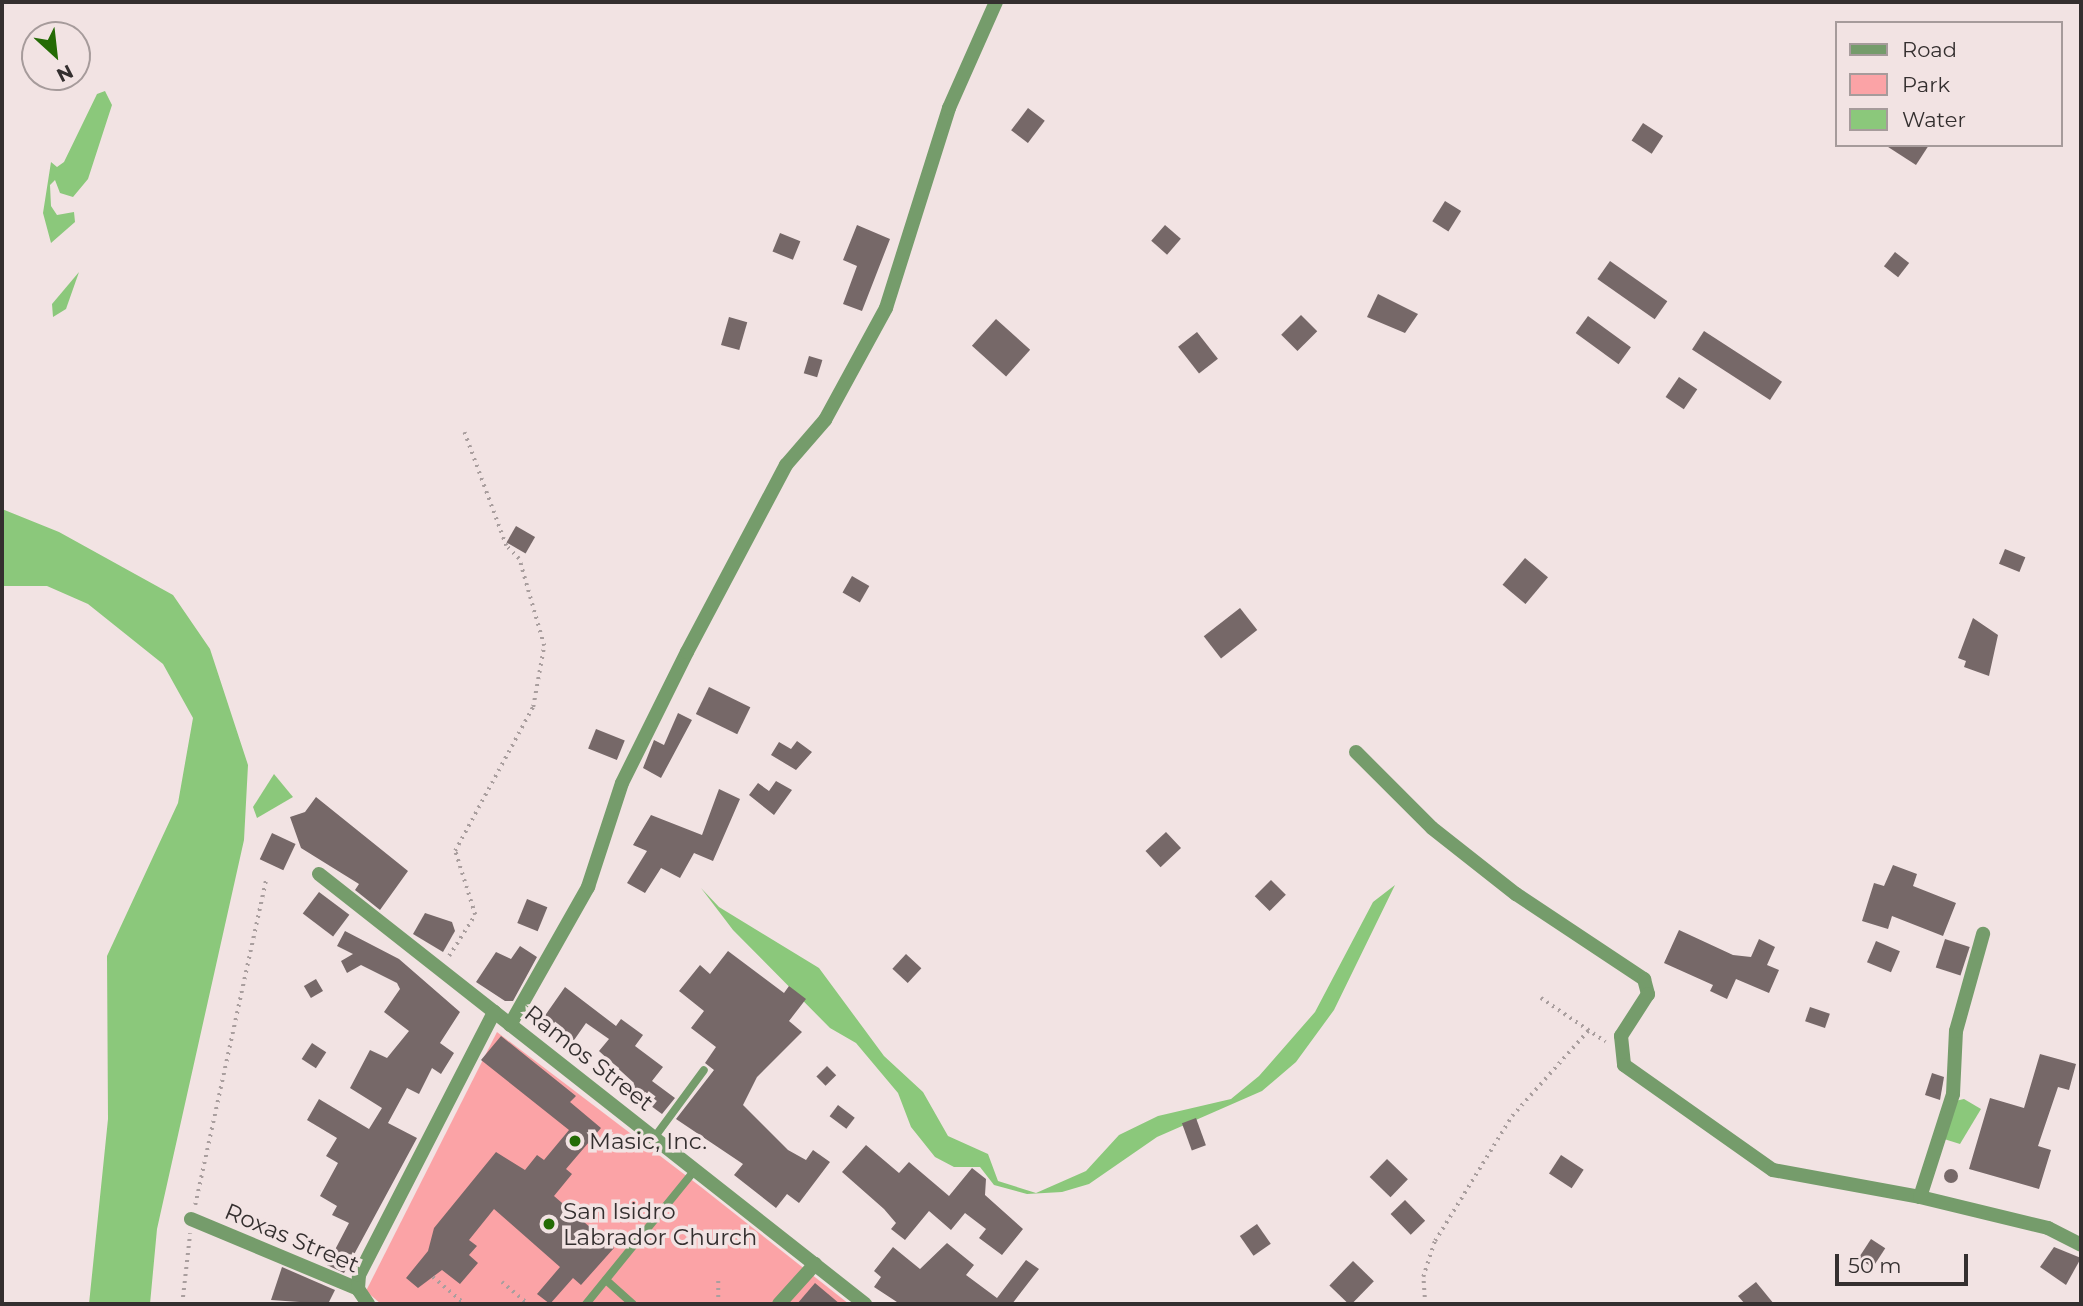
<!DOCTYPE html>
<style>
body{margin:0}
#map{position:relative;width:2083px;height:1306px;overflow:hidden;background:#f2e3e3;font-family:Montserrat,sans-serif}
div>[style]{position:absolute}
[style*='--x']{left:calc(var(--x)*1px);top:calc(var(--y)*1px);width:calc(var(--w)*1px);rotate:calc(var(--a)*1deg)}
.green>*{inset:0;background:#fba3a6}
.water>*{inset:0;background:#8bc87b}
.building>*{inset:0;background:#766868;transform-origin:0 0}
.round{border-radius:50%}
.path>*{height:3.5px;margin-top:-1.75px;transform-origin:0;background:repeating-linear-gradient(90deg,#a99e9e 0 2px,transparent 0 7px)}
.service>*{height:8px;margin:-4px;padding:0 4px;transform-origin:4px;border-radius:4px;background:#759c6b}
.minor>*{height:14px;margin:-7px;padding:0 7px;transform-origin:7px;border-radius:7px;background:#759c6b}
.dots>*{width:19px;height:19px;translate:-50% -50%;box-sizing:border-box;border:4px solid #f2e3e3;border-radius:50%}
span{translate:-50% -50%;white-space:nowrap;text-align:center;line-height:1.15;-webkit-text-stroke:7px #f2e3e3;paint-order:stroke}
.street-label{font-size:23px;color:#342f2f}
.poi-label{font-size:23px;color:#342f2f}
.left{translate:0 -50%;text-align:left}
.frame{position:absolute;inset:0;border:4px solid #342f2f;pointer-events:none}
.legend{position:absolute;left:1835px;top:21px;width:228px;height:126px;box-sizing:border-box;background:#f2e3e3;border:2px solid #a69b9b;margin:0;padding:9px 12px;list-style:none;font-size:21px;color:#342f2f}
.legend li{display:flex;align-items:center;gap:14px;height:35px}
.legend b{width:35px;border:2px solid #a69b9b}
.north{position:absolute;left:21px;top:21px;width:70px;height:70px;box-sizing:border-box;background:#f2e3e3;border:2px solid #a69b9b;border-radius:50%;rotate:153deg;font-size:19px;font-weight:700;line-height:28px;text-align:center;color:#342f2f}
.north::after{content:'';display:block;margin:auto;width:24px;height:32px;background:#246b05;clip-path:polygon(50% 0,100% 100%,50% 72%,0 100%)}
.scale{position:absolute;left:1835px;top:1254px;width:133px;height:32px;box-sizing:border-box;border:4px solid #342f2f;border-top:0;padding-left:9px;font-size:21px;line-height:24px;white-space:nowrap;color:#342f2f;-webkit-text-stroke:5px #f2e3e3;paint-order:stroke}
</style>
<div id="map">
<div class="green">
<i style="clip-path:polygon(497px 1032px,701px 1187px,849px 1304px,381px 1304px,366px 1291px)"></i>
</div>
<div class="water">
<i style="clip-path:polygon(105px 91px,112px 105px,88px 179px,73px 197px,60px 193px,55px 180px,50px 185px,51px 206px,57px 215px,74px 212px,75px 222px,51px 243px,43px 213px,51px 162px,57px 167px,64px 162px,97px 94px)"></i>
<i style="clip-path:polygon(79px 272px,66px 309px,53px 317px,52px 304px)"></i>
<i style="clip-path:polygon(2px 509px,59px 532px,173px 595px,210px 649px,248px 765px,244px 840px,157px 1229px,150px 1304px,89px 1304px,108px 1119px,107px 956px,178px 803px,193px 718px,163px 664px,88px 604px,47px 586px,2px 586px)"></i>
<i style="clip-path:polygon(274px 774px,293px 797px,257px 818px,253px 807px)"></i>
<i style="clip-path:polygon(1395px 885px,1334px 1010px,1296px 1062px,1262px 1091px,1157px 1137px,1089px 1184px,1062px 1192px,1027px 1194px,994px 1185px,980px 1167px,954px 1167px,935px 1157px,911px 1127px,898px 1093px,856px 1043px,830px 1028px,733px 930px,701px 888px,719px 907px,819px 968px,884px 1056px,923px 1092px,948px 1136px,988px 1154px,998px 1181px,1036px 1193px,1086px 1171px,1119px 1135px,1158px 1116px,1231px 1099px,1259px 1076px,1315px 1012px,1373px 902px)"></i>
<i style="clip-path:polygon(1964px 1099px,1981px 1109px,1960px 1144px,1944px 1139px,1955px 1101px)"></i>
</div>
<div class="building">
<i style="left:1028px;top:108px;width:21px;height:28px;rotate:37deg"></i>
<i style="left:1643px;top:123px;width:24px;height:21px;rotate:33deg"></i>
<i style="clip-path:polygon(1885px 145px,1929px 145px,1916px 165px)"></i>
<i style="left:1445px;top:201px;width:19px;height:24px;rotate:32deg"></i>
<i style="clip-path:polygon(857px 225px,890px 239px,862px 311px,843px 304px,857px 266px,843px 260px)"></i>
<i style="left:1165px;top:225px;width:21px;height:21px;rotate:41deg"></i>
<i style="left:780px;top:233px;width:22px;height:20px;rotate:22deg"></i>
<i style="left:1895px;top:252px;width:18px;height:18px;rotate:38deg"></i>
<i style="left:1610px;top:261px;width:70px;height:22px;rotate:35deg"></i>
<i style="clip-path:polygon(1378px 294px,1418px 314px,1405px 333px,1367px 317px)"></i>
<i style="left:1301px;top:315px;width:23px;height:28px;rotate:45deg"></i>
<i style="left:1588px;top:316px;width:53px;height:21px;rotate:36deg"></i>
<i style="left:729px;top:317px;width:19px;height:29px;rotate:16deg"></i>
<i style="left:996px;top:319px;width:46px;height:36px;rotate:42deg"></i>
<i style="left:1704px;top:331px;width:93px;height:22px;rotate:33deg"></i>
<i style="left:1197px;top:332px;width:34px;height:24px;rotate:52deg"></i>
<i style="left:809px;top:356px;width:14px;height:18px;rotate:17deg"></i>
<i style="left:1679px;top:377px;width:22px;height:24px;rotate:34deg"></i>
<i style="left:516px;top:526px;width:22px;height:19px;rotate:30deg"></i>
<i style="left:2005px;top:549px;width:22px;height:16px;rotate:22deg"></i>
<i style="left:1525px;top:558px;width:30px;height:35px;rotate:40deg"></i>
<i style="left:852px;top:576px;width:20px;height:19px;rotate:30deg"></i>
<i style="left:1240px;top:608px;width:28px;height:46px;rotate:52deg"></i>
<i style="clip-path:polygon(1973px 618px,1998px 635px,1989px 676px,1964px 667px,1966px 661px,1958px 658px)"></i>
<i style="left:709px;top:687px;width:46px;height:30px;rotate:26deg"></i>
<i style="clip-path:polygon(678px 713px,692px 720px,661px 778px,643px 768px,654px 740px,664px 745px)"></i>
<i style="left:596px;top:729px;width:31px;height:21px;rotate:22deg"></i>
<i style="clip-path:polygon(797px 741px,812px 752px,796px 770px,771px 755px,779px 742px,791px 749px)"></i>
<i style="clip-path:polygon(776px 781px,792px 790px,774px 815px,749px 795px,758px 783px,769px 791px)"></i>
<i style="clip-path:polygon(719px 789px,740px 799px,713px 861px,694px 853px,680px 878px,661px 868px,645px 893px,627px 883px,647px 851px,633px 845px,651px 815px,702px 835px)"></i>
<i style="clip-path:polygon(316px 797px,408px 871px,380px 910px,355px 890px,359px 884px,301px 848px,290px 817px,305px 812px)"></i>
<i style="left:1166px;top:832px;width:22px;height:28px;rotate:47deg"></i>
<i style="left:272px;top:833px;width:26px;height:29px;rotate:25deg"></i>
<i style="clip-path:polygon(1893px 865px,1917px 874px,1913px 886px,1956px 903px,1943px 936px,1892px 916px,1888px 929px,1862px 921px,1874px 883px,1884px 886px)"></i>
<i style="left:1271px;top:880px;width:21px;height:23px;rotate:45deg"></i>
<i style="left:319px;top:892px;width:38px;height:27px;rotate:37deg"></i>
<i style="left:527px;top:899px;width:22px;height:26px;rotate:22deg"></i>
<i style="clip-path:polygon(425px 913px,452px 922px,455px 931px,443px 952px,413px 934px)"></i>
<i style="clip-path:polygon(1679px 930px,1733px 955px,1751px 957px,1759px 939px,1775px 947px,1767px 965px,1779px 970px,1769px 993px,1736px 979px,1727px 999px,1710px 991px,1713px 985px,1664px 963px)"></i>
<i style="clip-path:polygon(345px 931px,399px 959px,460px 1012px,440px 1043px,454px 1053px,441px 1074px,432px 1068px,419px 1094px,407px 1088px,388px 1123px,417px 1138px,344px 1273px,327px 1265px,349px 1223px,332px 1215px,337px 1206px,320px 1196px,338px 1163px,326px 1156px,337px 1138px,307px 1120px,319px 1099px,369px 1129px,382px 1108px,350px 1088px,370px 1050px,387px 1058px,409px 1031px,384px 1012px,400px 989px,397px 983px,361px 965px,347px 973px,341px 961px,353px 954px,337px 946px)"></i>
<i style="left:1945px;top:939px;width:26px;height:30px;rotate:18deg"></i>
<i style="left:1876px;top:941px;width:26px;height:23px;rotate:23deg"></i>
<i style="clip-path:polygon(520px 946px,537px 957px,513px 1001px,505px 1001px,476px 982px,496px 952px,511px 959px)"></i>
<i style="clip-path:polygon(728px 951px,784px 993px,789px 986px,806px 999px,789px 1021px,802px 1032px,757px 1077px,743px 1105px,788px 1150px,806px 1160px,813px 1150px,830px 1162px,799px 1203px,787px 1194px,776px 1208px,734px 1175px,743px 1164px,676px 1119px,714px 1070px,705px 1063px,716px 1047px,691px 1028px,704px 1011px,679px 991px,700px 965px,710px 974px)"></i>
<i style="left:906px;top:954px;width:21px;height:20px;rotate:43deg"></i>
<i style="left:316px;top:979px;width:14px;height:14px;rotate:60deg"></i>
<i style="clip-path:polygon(565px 987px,616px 1026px,621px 1019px,643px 1035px,635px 1046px,663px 1067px,652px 1081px,675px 1098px,662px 1114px,640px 1098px,636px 1104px,624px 1096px,634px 1083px,599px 1051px,609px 1039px,586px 1023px,572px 1043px,544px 1017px)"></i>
<i style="left:1810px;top:1007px;width:21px;height:15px;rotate:19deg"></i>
<i style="clip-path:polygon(501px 1036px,576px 1096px,570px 1102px,601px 1128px,566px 1169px,572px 1174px,554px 1196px,614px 1248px,581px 1285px,573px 1278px,550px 1304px,537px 1294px,560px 1267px,494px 1209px,469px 1240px,477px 1246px,469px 1255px,478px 1263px,460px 1284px,442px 1270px,418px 1288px,406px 1278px,428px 1251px,434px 1228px,496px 1152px,525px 1170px,537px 1155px,544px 1160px,569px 1130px,481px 1060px)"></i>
<i style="left:312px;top:1043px;width:17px;height:19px;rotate:33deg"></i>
<i style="clip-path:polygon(2040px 1054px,2076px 1064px,2069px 1090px,2058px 1087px,2038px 1146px,2051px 1150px,2039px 1189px,1969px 1169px,1990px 1098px,2024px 1108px)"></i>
<i style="left:827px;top:1066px;width:13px;height:15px;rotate:45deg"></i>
<i style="clip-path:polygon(1932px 1073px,1944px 1077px,1940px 1100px,1925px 1095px)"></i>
<i style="left:838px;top:1105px;width:21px;height:14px;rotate:37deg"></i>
<i style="left:1196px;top:1118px;width:29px;height:15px;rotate:70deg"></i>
<i style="clip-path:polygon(866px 1145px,899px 1173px,909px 1162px,949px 1196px,972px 1168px,986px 1179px,985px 1195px,1023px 1229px,1002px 1255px,979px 1238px,986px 1229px,965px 1213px,951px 1230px,929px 1211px,905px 1240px,891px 1229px,896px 1223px,884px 1209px,842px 1172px)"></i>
<i style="left:1561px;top:1155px;width:27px;height:22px;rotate:33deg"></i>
<i style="left:1387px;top:1159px;width:29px;height:25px;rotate:44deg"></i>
<i class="round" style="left:1944px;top:1169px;width:14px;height:14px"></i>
<i style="left:1405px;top:1200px;width:29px;height:20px;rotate:46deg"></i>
<i style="left:1257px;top:1224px;width:24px;height:21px;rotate:55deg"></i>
<i style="left:1871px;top:1239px;width:17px;height:23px;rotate:33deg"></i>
<i style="clip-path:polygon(947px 1243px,974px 1265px,966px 1275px,997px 1298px,1026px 1260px,1039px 1269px,1012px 1304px,900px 1304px,874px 1287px,881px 1277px,874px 1271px,893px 1247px,920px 1269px)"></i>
<i style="clip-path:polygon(2054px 1247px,2081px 1258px,2066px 1285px,2040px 1267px)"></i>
<i style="left:1353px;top:1261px;width:29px;height:34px;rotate:44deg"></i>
<i style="clip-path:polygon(282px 1267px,335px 1290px,328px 1304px,271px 1300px)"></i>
<i style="clip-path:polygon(1756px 1282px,1774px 1304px,1745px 1304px,1738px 1296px)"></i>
<i style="clip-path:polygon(815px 1283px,840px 1304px,797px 1304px)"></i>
</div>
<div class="path">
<i style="--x:449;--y:956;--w:49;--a:-57.6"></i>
<i style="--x:475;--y:915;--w:67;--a:-107.4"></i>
<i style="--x:455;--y:851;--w:164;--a:-61.6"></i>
<i style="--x:533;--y:707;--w:62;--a:-79.8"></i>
<i style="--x:544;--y:646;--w:91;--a:-106"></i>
<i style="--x:519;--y:559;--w:18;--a:-135"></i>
<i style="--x:506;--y:546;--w:121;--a:-110.2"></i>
<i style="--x:1541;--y:998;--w:78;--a:34.1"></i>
<i style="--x:195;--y:1205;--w:334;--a:-77.7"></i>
<i style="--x:433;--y:1277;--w:42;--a:40.2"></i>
<i style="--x:502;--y:1282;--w:34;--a:40"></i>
<i style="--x:182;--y:1304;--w:71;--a:-83.6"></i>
<i style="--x:718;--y:1304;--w:27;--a:-90"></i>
<i style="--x:1425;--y:1304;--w:27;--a:-94"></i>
<i style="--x:1423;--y:1277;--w:38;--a:-72"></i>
<i style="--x:1435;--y:1241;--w:147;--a:-58.4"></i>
<i style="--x:1512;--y:1116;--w:115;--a:-48.2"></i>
</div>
<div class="service">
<i style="--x:654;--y:1138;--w:84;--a:-53.7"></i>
<i style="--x:606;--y:1280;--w:36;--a:42"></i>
<i style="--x:586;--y:1304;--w:173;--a:-50.9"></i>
</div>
<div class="minor">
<i style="--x:1356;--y:752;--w:107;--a:45"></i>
<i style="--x:1432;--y:828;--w:107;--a:38.2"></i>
<i style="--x:1516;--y:894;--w:154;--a:33.6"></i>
<i style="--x:1644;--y:979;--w:16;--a:75"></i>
<i style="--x:1648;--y:994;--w:50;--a:122.7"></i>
<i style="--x:1621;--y:1036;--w:29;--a:84"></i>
<i style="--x:1624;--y:1065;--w:182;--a:35.2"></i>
<i style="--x:1773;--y:1170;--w:149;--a:10.4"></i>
<i style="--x:1920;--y:1197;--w:132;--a:13.6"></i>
<i style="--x:2048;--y:1228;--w:37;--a:27"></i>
<i style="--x:319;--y:874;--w:695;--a:38.22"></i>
<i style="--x:510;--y:1025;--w:159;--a:-60.5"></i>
<i style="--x:588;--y:887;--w:109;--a:-71.9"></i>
<i style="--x:622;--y:783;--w:146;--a:-63.6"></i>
<i style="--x:687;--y:652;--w:212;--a:-62.1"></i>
<i style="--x:786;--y:465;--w:60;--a:-49.1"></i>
<i style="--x:825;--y:420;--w:128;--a:-61.4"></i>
<i style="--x:886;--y:308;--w:210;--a:-72.5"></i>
<i style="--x:949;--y:108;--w:116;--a:-66.1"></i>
<i style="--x:1920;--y:1197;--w:108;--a:-72.2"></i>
<i style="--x:1953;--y:1094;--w:63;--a:-87.3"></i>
<i style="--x:1956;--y:1031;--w:101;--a:-74.4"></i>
<i style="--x:191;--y:1219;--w:181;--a:22.7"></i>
<i style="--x:358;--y:1289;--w:18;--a:56"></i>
<i style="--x:358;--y:1289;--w:14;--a:-86"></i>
<i style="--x:359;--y:1275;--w:296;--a:-62.8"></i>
<i style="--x:779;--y:1304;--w:54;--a:-48"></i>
</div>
<div class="dots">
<i style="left:575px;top:1141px;background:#246b05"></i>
<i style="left:549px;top:1224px;background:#246b05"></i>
</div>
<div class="street-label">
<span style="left:589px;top:1058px;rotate:38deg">Ramos Street</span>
<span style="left:292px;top:1238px;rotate:23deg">Roxas Street</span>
</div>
<div class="poi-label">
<span class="left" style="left:589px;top:1141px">Masic, Inc.</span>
<span class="left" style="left:563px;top:1224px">San Isidro<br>Labrador Church</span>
</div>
<div class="frame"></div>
<ul class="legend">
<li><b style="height:9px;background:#759c6b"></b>Road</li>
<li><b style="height:19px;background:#fba3a6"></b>Park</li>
<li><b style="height:19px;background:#8bc87b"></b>Water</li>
</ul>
<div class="north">N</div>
<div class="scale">50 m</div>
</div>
